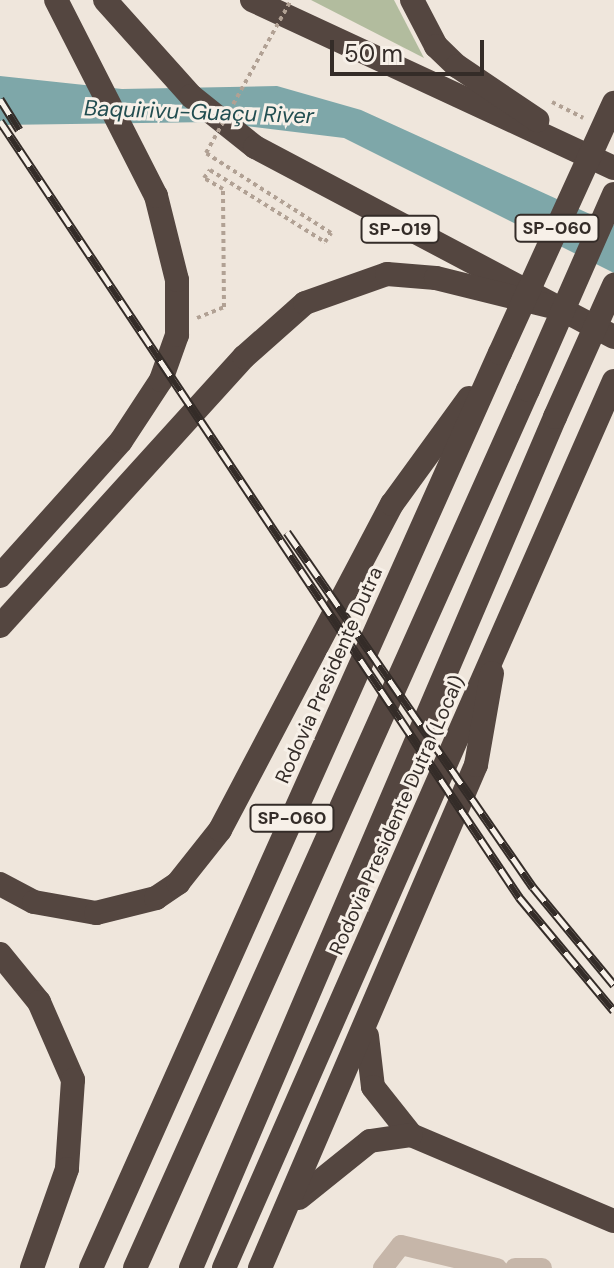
<!DOCTYPE html>
<meta charset="utf-8">
<style>
body{margin:0}
#map{position:relative;width:614px;height:1268px;overflow:hidden;background:#efe6dc;font-family:"DM Sans",sans-serif}
div>[style]{position:absolute}
[style*='--x']{left:calc(var(--x)*1px);top:calc(var(--y)*1px);width:calc(var(--w)*1px);rotate:calc(var(--a)*1deg)}
.green>*{inset:0;background:#b2bc9e}
.water>*{inset:0;background:#7ea7a9}
.path>*{height:4px;margin-top:-2px;transform-origin:0;background:repeating-linear-gradient(90deg,#b1a194 0 4px,transparent 0 8px)}
.minor>*{height:20px;margin:-10px;padding:0 10px;transform-origin:10px;border-radius:10px;background:#c6b6a9}
.highway>*{height:24px;margin:-12px;padding:0 12px;transform-origin:12px;border-radius:12px;background:#544640}
.rail>*{height:9px;margin-top:-4.5px;transform-origin:0;background:repeating-linear-gradient(90deg,#f7f0e8 0 18px,#342c28 0 36px);box-sizing:border-box;border-block:2px solid #342c28}
.path-bridge>*{height:4px;margin-top:-2px;transform-origin:0;background:repeating-linear-gradient(90deg,#b1a194 0 4px,transparent 0 8px)}
.highway-bridge>*{height:24px;margin:-12px;padding:0 12px;transform-origin:12px;border-radius:12px;background:#544640}
span{translate:-50% -50%;white-space:nowrap;text-align:center;line-height:1.15;-webkit-text-stroke:6px #f7f0e8;paint-order:stroke}
.shield-label span{padding:2px 6px;background:#f7f0e8;border:2px solid;border-radius:6px;-webkit-text-stroke-width:0}
.shield-label{font-size:18px;color:#342c28;font-weight:700}
.street-label{font-size:20px;color:#342c28}
.water-label{font-size:22px;color:#224e51;font-style:italic}
.scale{position:absolute;left:330px;top:40px;width:154px;height:36px;box-sizing:border-box;border:4px solid #342c28;border-top:0;padding-left:10px;font-size:24px;line-height:28px;white-space:nowrap;color:#342c28;-webkit-text-stroke:6px #f7f0e8;paint-order:stroke}
</style>
<div id="map">
<div class="green">
<i style="clip-path:polygon(311px 0,394px 0,424px 58px)"></i>
</div>
<div class="water">
<i style="clip-path:polygon(0 76px,122px 89px,277px 86px,361px 110px,614px 225px,614px 273px,344px 138px,213px 122px,0 125px)"></i>
</div>
<div class="path">
<i style="--x:552;--y:102;--w:35;--a:27"></i>
<i style="--x:197;--y:318;--w:29;--a:-22"></i>
<i style="--x:224;--y:307;--w:118;--a:-90.5"></i>
</div>
<div class="minor">
<i style="--x:383;--y:1268;--w:29;--a:-52"></i>
<i style="--x:401;--y:1245;--w:99;--a:13.5"></i>
<i style="--x:515;--y:1268;--w:27;--a:0"></i>
</div>
<div class="highway">
<i style="--x:105;--y:0;--w:129;--a:48.1"></i>
<i style="--x:191;--y:96;--w:82;--a:38.6"></i>
<i style="--x:255;--y:147;--w:406;--a:27.9"></i>
<i style="--x:252;--y:0;--w:399;--a:24.9"></i>
<i style="--x:412;--y:0;--w:52;--a:62.4"></i>
<i style="--x:436;--y:46;--w:29;--a:44"></i>
<i style="--x:457;--y:66;--w:97;--a:34"></i>
<i style="--x:0;--y:576;--w:181;--a:-48.1"></i>
<i style="--x:121;--y:441;--w:73;--a:-56.7"></i>
<i style="--x:161;--y:380;--w:48;--a:-70.4"></i>
<i style="--x:177;--y:335;--w:55;--a:-90"></i>
<i style="--x:177;--y:280;--w:87;--a:-104"></i>
<i style="--x:156;--y:196;--w:220;--a:-117"></i>
<i style="--x:0;--y:626;--w:363;--a:-47.8"></i>
<i style="--x:244;--y:357;--w:81;--a:-41.5"></i>
<i style="--x:305;--y:303;--w:87;--a:-19.5"></i>
<i style="--x:387;--y:274;--w:49;--a:4.7"></i>
<i style="--x:436;--y:278;--w:116;--a:13.9"></i>
<i style="--x:0;--y:884;--w:38;--a:28"></i>
<i style="--x:34;--y:902;--w:63;--a:10.1"></i>
<i style="--x:96;--y:913;--w:62;--a:-14"></i>
<i style="--x:156;--y:898;--w:27;--a:-34"></i>
<i style="--x:178;--y:883;--w:68;--a:-51.6"></i>
<i style="--x:220;--y:830;--w:369;--a:-62.2"></i>
<i style="--x:392;--y:504;--w:131;--a:-54"></i>
<i style="--x:0;--y:954;--w:62;--a:50.9"></i>
<i style="--x:39;--y:1002;--w:85;--a:66.4"></i>
<i style="--x:73;--y:1080;--w:89;--a:93.9"></i>
<i style="--x:67;--y:1169;--w:105;--a:109.5"></i>
<i style="--x:367;--y:1036;--w:51;--a:83.3"></i>
<i style="--x:373;--y:1087;--w:61;--a:51.6"></i>
<i style="--x:411;--y:1135;--w:220;--a:23"></i>
<i style="--x:299;--y:1198;--w:91;--a:-38.8"></i>
<i style="--x:370;--y:1141;--w:41;--a:-8.3"></i>
<i style="--x:91;--y:1268;--w:1002;--a:-65.92"></i>
<i style="--x:135;--y:1268;--w:962;--a:-65.89"></i>
<i style="--x:191;--y:1268;--w:926;--a:-66.84"></i>
<i style="--x:224;--y:1268;--w:969;--a:-66.27"></i>
<i style="--x:260;--y:1268;--w:547;--a:-66.76"></i>
<i style="--x:476;--y:765;--w:93;--a:-80.1"></i>
</div>
<div class="rail">
<i style="--x:0;--y:99;--w:36;--a:58"></i>
<i style="--x:0;--y:121;--w:934;--a:56.22"></i>
<i style="--x:519;--y:897;--w:148;--a:50.2"></i>
<i style="--x:287;--y:532;--w:432;--a:55.3"></i>
<i style="--x:533;--y:887;--w:127;--a:50.4"></i>
</div>
<div class="path-bridge">
<i style="--x:223;--y:189;--w:22;--a:-150"></i>
<i style="--x:204;--y:178;--w:10;--a:-53"></i>
<i style="--x:210;--y:170;--w:136;--a:32.1"></i>
<i style="--x:325;--y:242;--w:11;--a:-56"></i>
<i style="--x:331;--y:233;--w:148;--a:-147.4"></i>
<i style="--x:206;--y:153;--w:175;--a:-60.9"></i>
</div>
<div class="highway-bridge">
<i style="--x:500;--y:353;--w:275;--a:-65.5"></i>
<i style="--x:528;--y:390;--w:214;--a:-66.3"></i>
<i style="--x:555;--y:417;--w:145;--a:-65.9"></i>
</div>
<div class="shield-label">
<span style="left:557px;top:228px">SP-060</span>
<span style="left:400px;top:229px">SP-019</span>
<span style="left:292px;top:818px">SP-060</span>
</div>
<div class="street-label">
<span style="left:329px;top:675px;rotate:-66deg">Rodovia Presidente Dutra</span>
<span style="left:397px;top:815px;rotate:-66deg">Rodovia Presidente Dutra (Local)</span>
</div>
<div class="water-label">
<span style="left:199px;top:112px;rotate:2deg">Baquirivu-Guaçu River</span>
</div>
<div class="scale">50 m</div>
</div>
